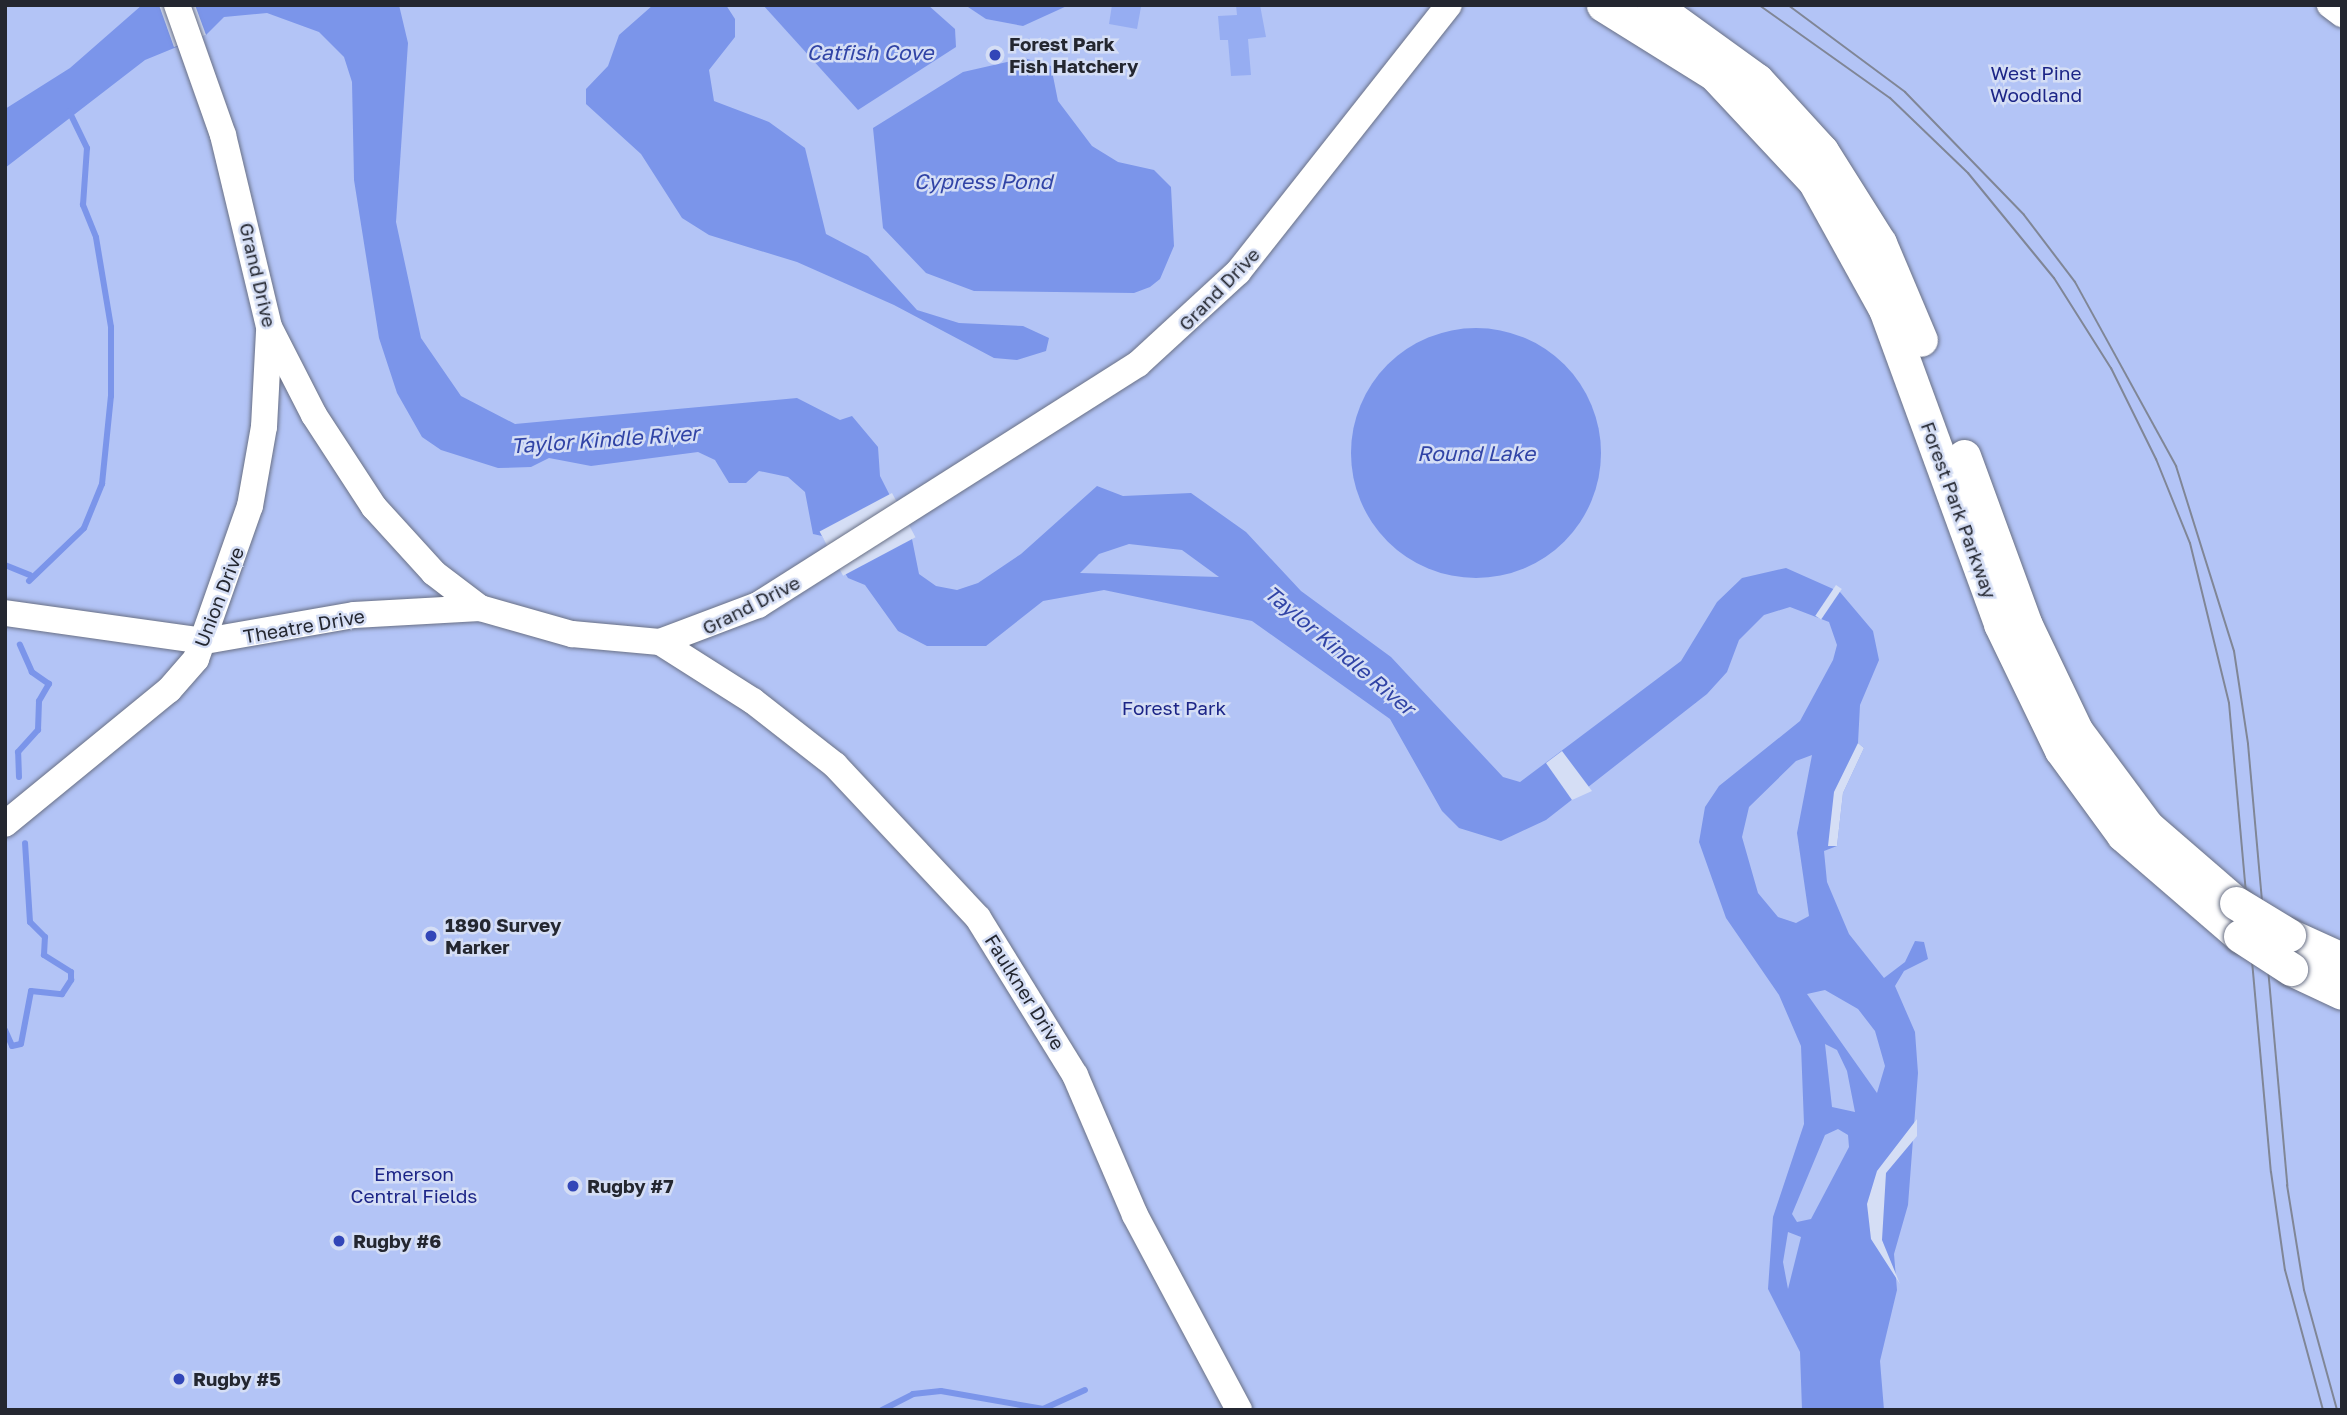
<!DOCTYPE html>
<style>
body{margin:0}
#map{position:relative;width:2347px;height:1415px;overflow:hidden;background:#d5def5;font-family:"Golos Text",sans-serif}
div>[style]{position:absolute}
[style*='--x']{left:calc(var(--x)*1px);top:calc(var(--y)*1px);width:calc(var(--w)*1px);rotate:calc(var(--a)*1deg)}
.green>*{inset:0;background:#b3c4f6;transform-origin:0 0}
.water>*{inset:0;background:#7b95ea}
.round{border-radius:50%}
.pier>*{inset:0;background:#d5def5;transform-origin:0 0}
.stream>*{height:6px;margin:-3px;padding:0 3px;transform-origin:3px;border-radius:3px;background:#7b95ea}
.building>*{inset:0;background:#96adf2}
.roads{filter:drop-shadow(0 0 2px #697085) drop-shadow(0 0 2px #697085)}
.minor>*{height:26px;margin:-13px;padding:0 13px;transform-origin:13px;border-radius:13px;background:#fff}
.major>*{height:33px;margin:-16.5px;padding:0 16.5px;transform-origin:16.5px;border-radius:16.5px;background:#fff}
.tram>*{height:2px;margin:-1px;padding:0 1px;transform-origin:1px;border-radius:1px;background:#808696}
.bridges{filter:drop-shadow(0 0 2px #697085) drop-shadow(0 0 2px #697085)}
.major-bridge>*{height:33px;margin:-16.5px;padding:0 16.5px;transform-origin:16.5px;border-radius:16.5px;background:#fff}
.dots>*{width:19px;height:19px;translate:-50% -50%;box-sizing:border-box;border:4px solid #d5def5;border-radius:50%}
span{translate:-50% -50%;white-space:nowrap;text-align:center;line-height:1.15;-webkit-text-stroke:5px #d5def5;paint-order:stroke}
.poi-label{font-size:19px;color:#242730;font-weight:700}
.left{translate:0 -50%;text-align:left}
.park-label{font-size:19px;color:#1c2587}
.street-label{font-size:19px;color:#242730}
.water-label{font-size:21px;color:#3144a6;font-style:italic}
.frame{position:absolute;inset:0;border:7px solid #242730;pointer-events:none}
</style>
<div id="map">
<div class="green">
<i style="left:5px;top:5px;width:2337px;height:1405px"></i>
</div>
<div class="water">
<i style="clip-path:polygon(evenodd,142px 5px,399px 5px,408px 43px,396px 222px,421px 338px,461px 396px,515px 424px,797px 398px,840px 420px,852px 416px,878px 447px,880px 476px,912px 539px,919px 574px,936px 586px,957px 590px,978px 583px,1021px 554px,1097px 486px,1123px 496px,1191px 493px,1246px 532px,1301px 591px,1391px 657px,1503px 777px,1520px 782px,1681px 661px,1717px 602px,1742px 578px,1786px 568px,1840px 592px,1873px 631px,1879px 660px,1860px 705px,1858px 743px,1864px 748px,1843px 793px,1837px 846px,1824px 851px,1827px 882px,1849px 934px,1884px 978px,1905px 962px,1915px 941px,1924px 942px,1928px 959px,1904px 971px,1895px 986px,1915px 1032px,1918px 1073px,1908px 1205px,1894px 1254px,1897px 1290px,1880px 1361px,1884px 1410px,1802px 1410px,1800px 1352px,1768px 1289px,1773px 1217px,1804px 1124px,1801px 1046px,1779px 995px,1726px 918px,1699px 842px,1705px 807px,1719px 786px,1800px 721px,1833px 660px,1837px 645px,1829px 622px,1790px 607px,1764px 615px,1739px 640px,1727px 672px,1707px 694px,1546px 820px,1501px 841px,1459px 828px,1442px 811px,1390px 719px,1252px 621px,1104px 590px,1043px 601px,986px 646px,927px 646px,898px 631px,865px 585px,848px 578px,822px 536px,813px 534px,805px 492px,788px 477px,759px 471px,746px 483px,729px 483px,715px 460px,698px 452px,591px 466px,549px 458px,531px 467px,498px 468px,441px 450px,422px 437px,397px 393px,379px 338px,354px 180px,352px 82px,344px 57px,319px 32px,267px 13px,224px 17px,206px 35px,145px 60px,5px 168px,5px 109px,70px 68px,142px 5px,1129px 544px,1182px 550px,1219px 577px,1080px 573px,1099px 554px,1129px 544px,142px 5px,1812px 755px,1797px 833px,1809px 916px,1796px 923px,1778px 917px,1758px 893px,1742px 837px,1749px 807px,1796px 761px,1812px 755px,142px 5px,1825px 990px,1858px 1009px,1875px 1031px,1885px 1066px,1877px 1093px,1807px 994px,1825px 990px,142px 5px,1825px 1044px,1837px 1050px,1847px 1071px,1855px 1112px,1832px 1107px,1825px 1044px,142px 5px,1838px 1129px,1848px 1135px,1849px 1147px,1811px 1219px,1797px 1222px,1792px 1214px,1825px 1135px,1838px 1129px,142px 5px,1788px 1232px,1801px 1237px,1788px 1289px,1783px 1262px,1788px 1232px)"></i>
<i style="clip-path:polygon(653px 5px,726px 5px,735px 19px,735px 37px,709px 70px,714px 101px,769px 122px,805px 148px,826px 234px,868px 256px,917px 310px,959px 323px,1023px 326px,1049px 338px,1046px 351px,1017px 360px,994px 358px,894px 305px,797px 262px,709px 235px,682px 218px,641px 154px,586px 104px,586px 89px,608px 66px,619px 35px)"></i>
<i style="clip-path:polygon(763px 5px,928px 5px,955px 29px,956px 47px,858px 110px)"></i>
<i style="clip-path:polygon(965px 5px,1069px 5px,1023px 26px,986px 19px)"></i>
<i style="clip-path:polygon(1024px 58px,1051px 66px,1058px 101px,1092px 146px,1118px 162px,1154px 170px,1171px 187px,1174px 246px,1160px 279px,1150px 287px,1134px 293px,974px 291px,926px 273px,883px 228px,873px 128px,963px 72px)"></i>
<i class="round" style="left:1351px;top:328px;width:250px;height:250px"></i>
</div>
<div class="pier">
<i style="clip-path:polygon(159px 5px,195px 5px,206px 35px,174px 47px)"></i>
<i style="left:892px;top:493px;width:50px;height:82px;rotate:62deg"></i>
<i style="left:1836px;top:585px;width:7px;height:37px;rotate:34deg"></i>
<i style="clip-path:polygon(1858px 743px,1864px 748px,1843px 793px,1837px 846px,1828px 846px,1834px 792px)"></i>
<i style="clip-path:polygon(1562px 751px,1592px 791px,1572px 800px,1546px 763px)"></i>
<i style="clip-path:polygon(1917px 1119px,1917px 1136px,1886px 1173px,1882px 1240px,1900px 1284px,1871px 1239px,1867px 1204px,1877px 1171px)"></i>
</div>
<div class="stream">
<i style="--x:5;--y:565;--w:27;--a:22"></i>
<i style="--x:29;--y:581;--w:76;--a:-43.9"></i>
<i style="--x:84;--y:528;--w:48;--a:-67.8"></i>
<i style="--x:102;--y:484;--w:88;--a:-84.2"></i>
<i style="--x:111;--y:396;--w:69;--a:-90"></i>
<i style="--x:111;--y:327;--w:91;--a:-99.5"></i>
<i style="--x:96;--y:237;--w:35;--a:-112"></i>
<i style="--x:83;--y:205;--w:57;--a:-86"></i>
<i style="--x:87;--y:148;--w:41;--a:-115.9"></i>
<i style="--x:19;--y:777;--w:25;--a:-92"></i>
<i style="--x:18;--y:752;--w:30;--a:-48"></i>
<i style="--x:38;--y:730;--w:29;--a:-88"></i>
<i style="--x:39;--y:701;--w:20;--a:-60"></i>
<i style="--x:49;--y:684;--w:21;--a:-145"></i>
<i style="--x:32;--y:672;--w:30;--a:-114"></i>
<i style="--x:5;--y:1030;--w:17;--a:66"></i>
<i style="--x:12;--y:1046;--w:9;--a:-13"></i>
<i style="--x:21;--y:1044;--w:54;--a:-79.3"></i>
<i style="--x:31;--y:991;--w:31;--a:6"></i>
<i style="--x:62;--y:994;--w:17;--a:-57"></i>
<i style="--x:71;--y:980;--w:8;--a:-90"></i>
<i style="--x:71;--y:972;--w:32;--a:-148"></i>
<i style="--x:44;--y:955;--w:18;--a:-87"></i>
<i style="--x:45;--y:937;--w:21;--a:-135"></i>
<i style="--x:30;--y:922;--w:79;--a:-93.6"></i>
<i style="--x:882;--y:1410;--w:35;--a:-27"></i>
<i style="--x:913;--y:1394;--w:28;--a:-6"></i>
<i style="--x:941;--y:1391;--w:104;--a:10"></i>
<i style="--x:1043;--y:1409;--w:46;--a:-24.3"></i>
</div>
<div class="building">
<i style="clip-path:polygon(1112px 5px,1141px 7px,1137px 29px,1109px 24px)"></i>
<i style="clip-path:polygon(1236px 5px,1260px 5px,1266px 37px,1248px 39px,1251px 75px,1231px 76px,1228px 40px,1220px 40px,1218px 16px,1237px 15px)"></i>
</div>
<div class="roads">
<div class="minor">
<i style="--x:177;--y:5;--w:138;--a:70.5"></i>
<i style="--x:223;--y:135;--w:197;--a:76.5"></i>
<i style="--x:269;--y:327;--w:99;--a:62.9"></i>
<i style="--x:314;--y:415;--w:110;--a:56.9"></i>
<i style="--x:374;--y:507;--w:89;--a:47.7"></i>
<i style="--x:434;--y:573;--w:58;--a:37.3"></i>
<i style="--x:480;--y:608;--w:96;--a:15.8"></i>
<i style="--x:572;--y:634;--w:88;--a:5.2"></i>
<i style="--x:660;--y:642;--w:105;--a:-20.7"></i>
<i style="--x:758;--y:605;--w:450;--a:-32.4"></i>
<i style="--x:1138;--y:364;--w:136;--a:-42.6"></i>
<i style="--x:1238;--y:272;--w:340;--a:-51.7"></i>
<i style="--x:2330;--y:5;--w:15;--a:37"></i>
<i style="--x:5;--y:613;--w:202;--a:8"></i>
<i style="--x:205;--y:641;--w:151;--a:-9.9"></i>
<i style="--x:354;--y:615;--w:126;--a:-3.2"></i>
<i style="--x:660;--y:642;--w:110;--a:32.4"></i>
<i style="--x:753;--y:701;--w:104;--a:38"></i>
<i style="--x:835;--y:765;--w:209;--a:46.9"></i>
<i style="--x:978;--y:918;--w:185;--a:58.3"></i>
<i style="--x:1075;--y:1075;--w:152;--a:66.8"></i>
<i style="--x:1135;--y:1215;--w:221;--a:61.9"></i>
<i style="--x:5;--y:824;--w:212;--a:-39.3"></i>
<i style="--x:169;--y:690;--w:41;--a:-48.9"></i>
<i style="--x:196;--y:659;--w:162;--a:-70.6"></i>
<i style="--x:250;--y:506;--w:80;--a:-80"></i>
<i style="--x:264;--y:427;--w:95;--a:-87"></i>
</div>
<div class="major">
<i style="--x:1603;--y:5;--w:131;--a:31.9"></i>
<i style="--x:1714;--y:74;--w:146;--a:46.9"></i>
<i style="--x:1814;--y:181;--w:146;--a:61"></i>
<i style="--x:1885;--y:309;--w:335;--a:69.9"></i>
<i style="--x:2000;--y:624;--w:140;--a:64.2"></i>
<i style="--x:2061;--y:750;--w:105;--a:53.9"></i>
<i style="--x:2123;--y:835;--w:155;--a:40.8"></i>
<i style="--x:1653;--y:5;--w:128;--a:35.8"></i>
<i style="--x:1757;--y:80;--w:96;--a:47.5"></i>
<i style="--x:1822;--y:151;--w:109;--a:57.8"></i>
<i style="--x:1880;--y:243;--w:105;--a:67.1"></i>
<i style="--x:1964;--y:456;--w:180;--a:69.9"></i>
<i style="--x:2026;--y:625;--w:116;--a:64.5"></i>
<i style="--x:2076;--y:730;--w:119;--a:53.5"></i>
<i style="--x:2147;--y:826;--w:118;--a:40.9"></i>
<i style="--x:2289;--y:935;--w:58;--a:24.4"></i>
<i style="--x:2291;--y:969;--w:56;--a:25.2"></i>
</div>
</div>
<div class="tram">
<i style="--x:1759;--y:5;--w:161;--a:35.4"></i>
<i style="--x:1890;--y:98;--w:108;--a:43.9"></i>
<i style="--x:1968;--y:173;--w:136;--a:50.7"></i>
<i style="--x:2054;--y:278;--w:107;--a:57.7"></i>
<i style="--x:2111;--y:368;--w:102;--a:63.7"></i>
<i style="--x:2156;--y:459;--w:91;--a:68"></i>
<i style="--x:2190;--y:543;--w:165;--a:76.3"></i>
<i style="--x:2229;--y:703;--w:471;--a:84.9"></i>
<i style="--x:2271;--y:1172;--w:99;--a:81.9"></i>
<i style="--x:2285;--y:1270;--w:145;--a:74.8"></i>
<i style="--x:1788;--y:5;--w:146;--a:36.6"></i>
<i style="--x:1905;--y:92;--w:171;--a:45.9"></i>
<i style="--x:2024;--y:215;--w:84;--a:52.7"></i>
<i style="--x:2075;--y:282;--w:210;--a:61.2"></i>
<i style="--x:2176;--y:466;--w:194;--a:72.6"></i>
<i style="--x:2234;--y:651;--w:94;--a:81.4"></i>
<i style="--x:2248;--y:744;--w:443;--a:84.9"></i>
<i style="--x:2287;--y:1185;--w:106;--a:80.8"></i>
<i style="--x:2304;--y:1290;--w:124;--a:74.6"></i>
</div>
<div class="bridges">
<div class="major-bridge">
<i style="--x:2236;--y:903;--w:62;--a:31.1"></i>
<i style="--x:2240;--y:936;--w:61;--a:32.9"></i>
</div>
</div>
<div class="dots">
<i style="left:995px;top:55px;background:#3246b8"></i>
<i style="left:431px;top:936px;background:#3246b8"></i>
<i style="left:573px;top:1186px;background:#3246b8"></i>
<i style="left:339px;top:1241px;background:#3246b8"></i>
<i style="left:179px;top:1379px;background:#3246b8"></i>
</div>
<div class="poi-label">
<span class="left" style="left:1009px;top:55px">Forest Park<br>Fish Hatchery</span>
<span class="left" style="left:445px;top:936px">1890 Survey<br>Marker</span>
<span class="left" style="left:587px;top:1186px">Rugby #7</span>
<span class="left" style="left:353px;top:1241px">Rugby #6</span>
<span class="left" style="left:193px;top:1379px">Rugby #5</span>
</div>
<div class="park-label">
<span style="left:2036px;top:84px">West Pine<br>Woodland</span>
<span style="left:1174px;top:708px">Forest Park</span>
<span style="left:414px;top:1185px">Emerson<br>Central Fields</span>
</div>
<div class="street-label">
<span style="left:258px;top:275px;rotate:77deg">Grand Drive</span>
<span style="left:1219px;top:289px;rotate:-46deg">Grand Drive</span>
<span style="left:1959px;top:510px;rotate:70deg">Forest Park Parkway</span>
<span style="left:219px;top:597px;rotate:-69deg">Union Drive</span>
<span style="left:751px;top:605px;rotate:-27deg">Grand Drive</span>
<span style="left:304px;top:626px;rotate:-10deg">Theatre Drive</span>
<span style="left:1025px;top:992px;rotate:58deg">Faulkner Drive</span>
</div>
<div class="water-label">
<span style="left:870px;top:52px">Catfish Cove</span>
<span style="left:983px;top:181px">Cypress Pond</span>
<span style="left:605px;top:439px;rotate:-4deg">Taylor Kindle River</span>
<span style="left:1476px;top:453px">Round Lake</span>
<span style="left:1340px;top:650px;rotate:40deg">Taylor Kindle River</span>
</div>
<div class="frame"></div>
</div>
